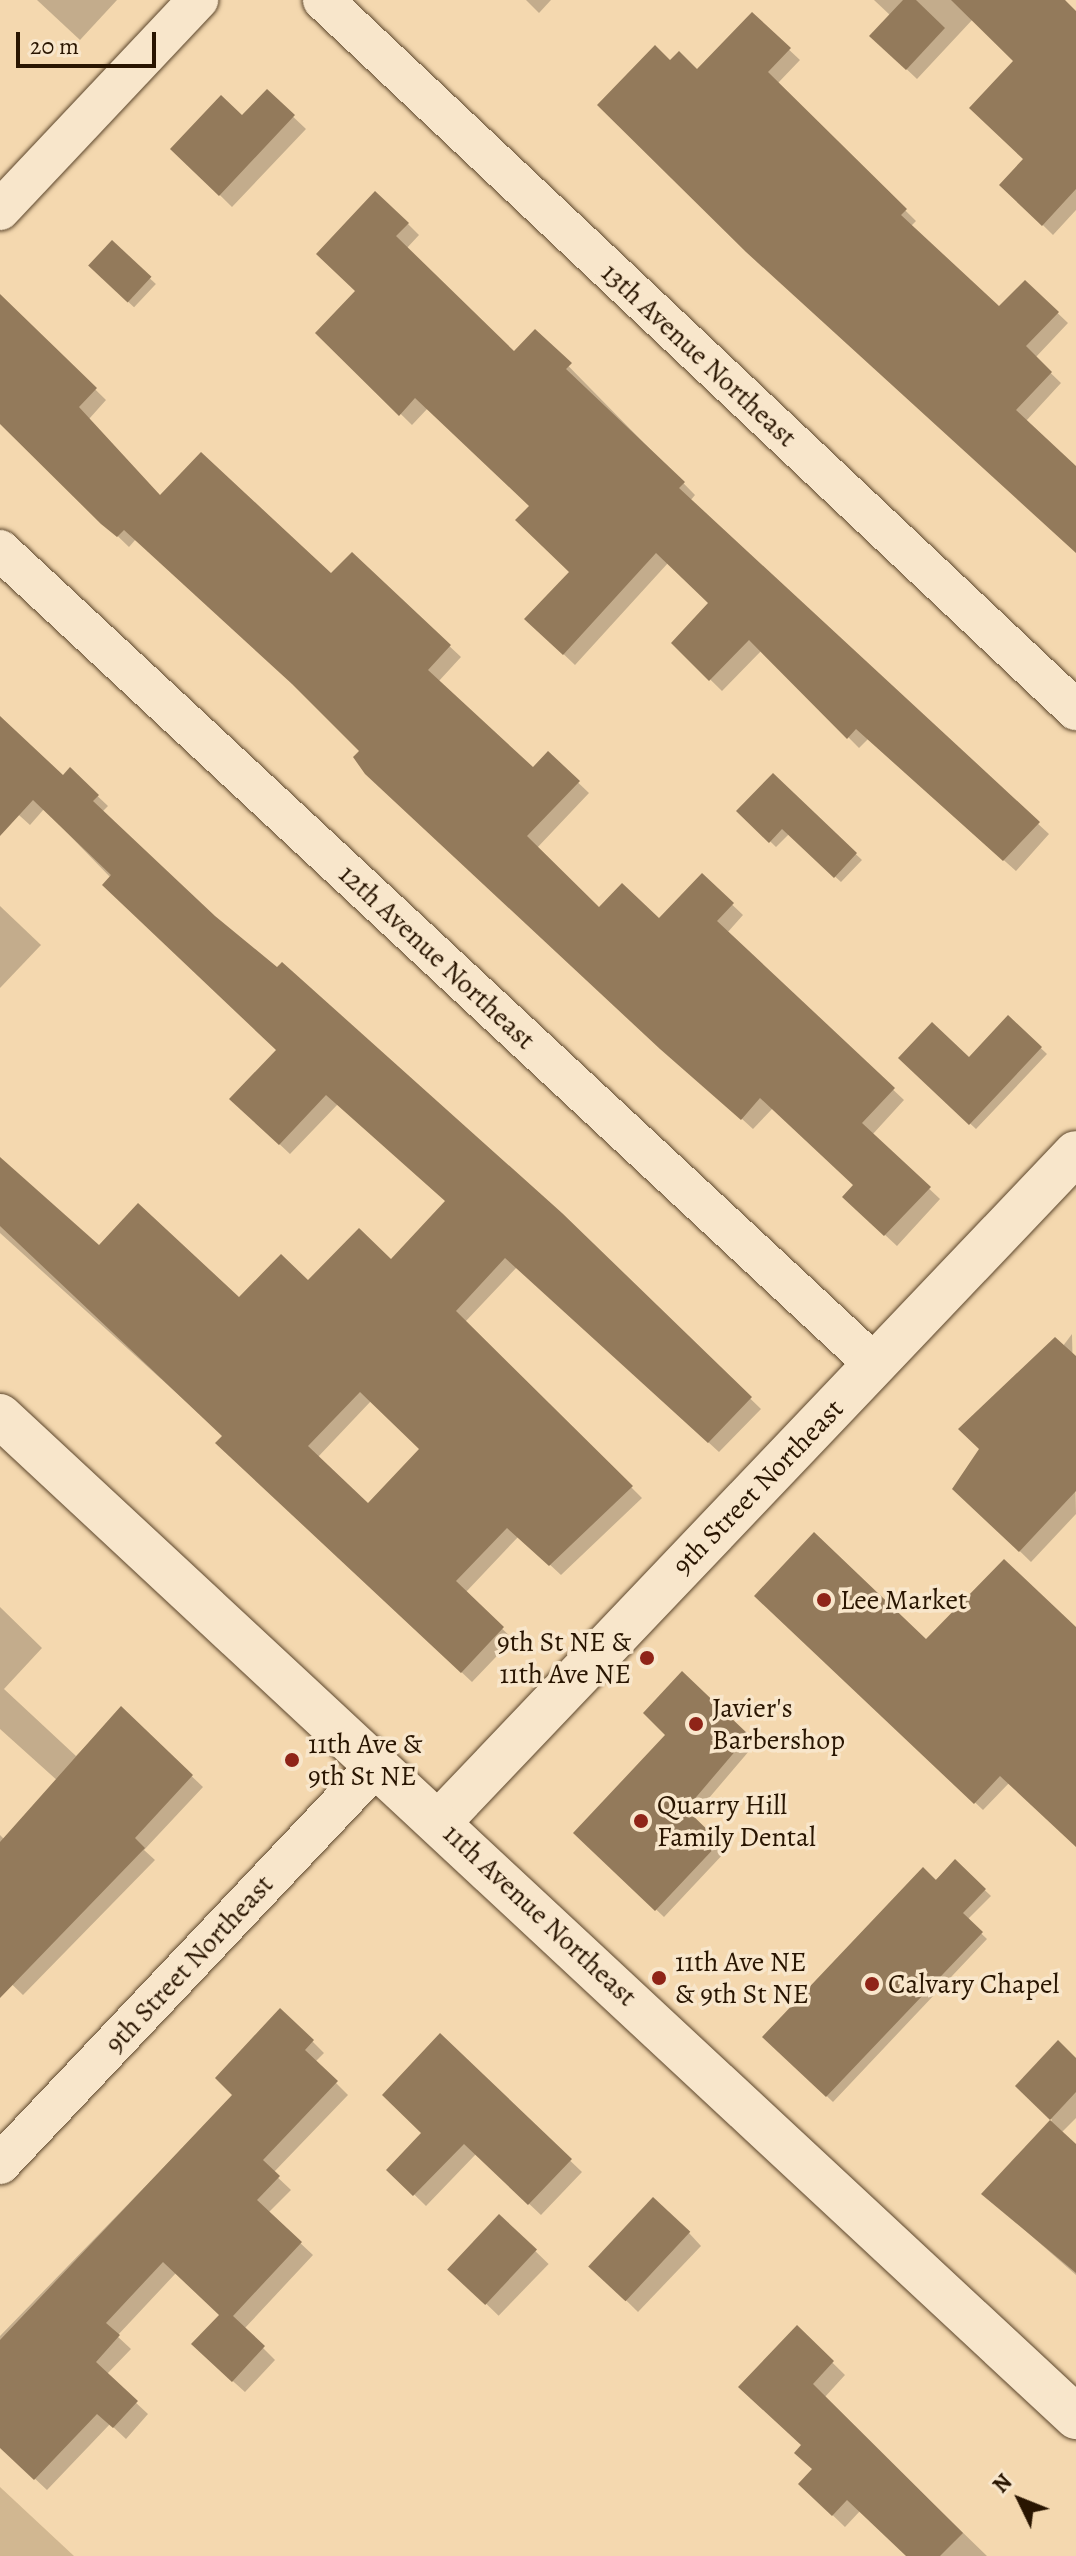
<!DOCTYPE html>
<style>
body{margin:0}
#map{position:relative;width:1076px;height:2556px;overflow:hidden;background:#f4d8af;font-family:Alegreya,serif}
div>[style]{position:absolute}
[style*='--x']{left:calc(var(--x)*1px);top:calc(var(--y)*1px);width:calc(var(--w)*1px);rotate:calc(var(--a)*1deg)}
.green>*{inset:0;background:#d1b791}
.shadow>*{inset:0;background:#0003;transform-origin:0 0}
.building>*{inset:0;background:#937a5b;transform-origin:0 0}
.roads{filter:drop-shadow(0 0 2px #5c462c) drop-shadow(0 0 2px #5c462c)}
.minor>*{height:40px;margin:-20px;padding:0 20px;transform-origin:20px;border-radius:20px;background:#f8e6cb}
.tertiary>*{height:44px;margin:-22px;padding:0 22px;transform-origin:22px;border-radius:22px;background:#f8e6cb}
.secondary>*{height:44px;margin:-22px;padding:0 22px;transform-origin:22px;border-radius:22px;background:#f8e6cb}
.dots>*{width:22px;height:22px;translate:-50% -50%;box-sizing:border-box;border:4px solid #f8e6cb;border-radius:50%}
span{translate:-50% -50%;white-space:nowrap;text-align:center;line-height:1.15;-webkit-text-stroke:7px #f8e6cb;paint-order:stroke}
.street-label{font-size:28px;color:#291501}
.poi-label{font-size:28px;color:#291501}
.left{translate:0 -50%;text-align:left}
.right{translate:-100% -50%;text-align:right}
.north{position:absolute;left:980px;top:2460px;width:80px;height:80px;-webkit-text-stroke:6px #f8e6cb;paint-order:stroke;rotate:313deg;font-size:22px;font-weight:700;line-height:32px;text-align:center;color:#291501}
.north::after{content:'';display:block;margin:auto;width:28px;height:36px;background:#291501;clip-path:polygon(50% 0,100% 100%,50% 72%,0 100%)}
.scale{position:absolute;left:16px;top:32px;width:140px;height:36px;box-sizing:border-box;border:4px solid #291501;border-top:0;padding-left:10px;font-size:24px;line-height:28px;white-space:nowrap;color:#291501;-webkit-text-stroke:6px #f8e6cb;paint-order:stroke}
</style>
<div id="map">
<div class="green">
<i style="clip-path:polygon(0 2487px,74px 2556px,0 2556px)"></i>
</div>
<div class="shadow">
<i style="clip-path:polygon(37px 0,117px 0,80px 40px)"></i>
<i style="clip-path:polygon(526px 0,551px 0,539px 13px)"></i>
<i style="clip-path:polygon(874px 0,1051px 0,1076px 24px,1076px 210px,1053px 235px,1002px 185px,1025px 159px,1015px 61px,973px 19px,917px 79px,882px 46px,891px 16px)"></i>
<i style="clip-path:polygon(752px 15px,800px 60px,777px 84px,916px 221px,910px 227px,999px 309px,1025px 282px,1068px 323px,1035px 358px,1061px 383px,1026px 421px,1076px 468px,1076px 552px,670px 63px,697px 72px)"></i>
<i style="clip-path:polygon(267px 92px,306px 129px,232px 207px,173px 149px,242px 118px)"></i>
<i style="clip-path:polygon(408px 224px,419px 235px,406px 249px,514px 354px,535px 332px,695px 495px,690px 501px,1049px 834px,1016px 871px,868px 739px,859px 748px,762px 650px,722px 691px,673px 643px,711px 603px,668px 563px,575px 665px,538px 630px,571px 572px,531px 506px,428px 408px,412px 425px,318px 333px,358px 291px,319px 254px)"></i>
<i style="left:112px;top:243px;width:60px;height:32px;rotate:43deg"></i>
<i style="clip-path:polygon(16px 312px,106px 400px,89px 419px,161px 498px,331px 576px,352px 555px,461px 657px,438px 682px,533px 770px,548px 754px,589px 793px,536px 849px,599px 910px,659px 920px,702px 876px,743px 915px,727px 933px,904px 1100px,872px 1135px,940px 1199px,897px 1246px,856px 1208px,856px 1185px,773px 1108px,753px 1129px,378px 785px,362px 751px,305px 695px,136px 539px,129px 547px,0 423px,0 329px)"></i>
<i style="clip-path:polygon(evenodd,0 720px,63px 778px,70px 770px,108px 806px,102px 812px,214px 918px,561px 1215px,761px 1409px,719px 1452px,517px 1267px,465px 1322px,642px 1498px,561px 1575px,519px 1536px,465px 1593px,513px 1639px,472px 1682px,228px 1453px,224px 1436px,0 1233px,0 1161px,99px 1248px,239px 1300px,391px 1262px,448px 1202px,338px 1104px,290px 1154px,242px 1109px,278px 1050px,44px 809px,30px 825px,0 798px,0 720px,371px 1401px,422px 1449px,369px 1506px,317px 1458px,371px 1401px)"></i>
<i style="clip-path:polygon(773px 776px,862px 860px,841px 882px,789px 834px,776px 847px,739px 811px)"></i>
<i style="clip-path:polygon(0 906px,41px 945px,0 988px)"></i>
<i style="clip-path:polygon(1009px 1018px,1047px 1054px,976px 1129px,900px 1058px,969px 1060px)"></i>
<i style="clip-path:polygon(1072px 1334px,1076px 1514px,1031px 1562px,955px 1489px)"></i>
<i style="clip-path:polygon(757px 1596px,926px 1642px,1076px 1630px,1076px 1845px,1010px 1782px,983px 1810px)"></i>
<i style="clip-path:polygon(0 1607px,42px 1648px,4px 1689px,76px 1756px,121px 1709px,203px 1787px,144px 1850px,155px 1860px,23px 1995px,0 1973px,0 1835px,5px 1840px,59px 1782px,0 1729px)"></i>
<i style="clip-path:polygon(682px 1674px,755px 1744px,692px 1818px,726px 1851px,664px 1917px,576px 1833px,668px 1735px)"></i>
<i style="clip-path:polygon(955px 1862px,991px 1896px,967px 1920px,987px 1939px,833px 2102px,765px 2037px)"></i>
<i style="clip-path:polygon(440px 2036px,582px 2172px,541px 2215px,476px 2154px,426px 2206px,389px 2170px,424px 2133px)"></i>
<i style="clip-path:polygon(312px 2041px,324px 2053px,315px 2062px,348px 2095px,273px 2173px,291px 2190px,268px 2213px,313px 2255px,244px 2329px,275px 2360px,245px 2392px,205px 2356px,221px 2315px,176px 2273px,117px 2336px,131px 2349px,106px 2375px,148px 2414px,126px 2439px,110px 2424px,47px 2490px,0 2446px,0 2336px,234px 2095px)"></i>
<i style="clip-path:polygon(1076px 2061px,1076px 2118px,1061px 2133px,1076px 2147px,1076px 2275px,984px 2194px,1052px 2120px,1018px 2086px)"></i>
<i style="left:499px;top:2216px;width:69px;height:72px;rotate:44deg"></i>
<i style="clip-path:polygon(689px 2233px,701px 2246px,638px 2312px,591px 2266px)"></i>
<i style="clip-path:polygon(797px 2328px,845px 2375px,824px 2398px,987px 2556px,909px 2556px,860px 2511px,845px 2527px,800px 2484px,814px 2470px,803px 2446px)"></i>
</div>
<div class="building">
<i style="clip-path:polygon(903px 0,916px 0,945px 28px,906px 70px,869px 36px)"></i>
<i style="clip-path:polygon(951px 0,1065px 0,1076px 11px,1076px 189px,1042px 226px,999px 185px,1023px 159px,969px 108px,1013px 61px)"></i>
<i style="clip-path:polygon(752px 12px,791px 48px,768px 72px,907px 209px,901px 215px,999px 306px,1025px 280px,1059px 312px,1026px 346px,1052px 372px,1016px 410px,1076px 466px,1076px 553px,746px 252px,597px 105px,655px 45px,670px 60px,679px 51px,697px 69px)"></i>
<i style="clip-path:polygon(267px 89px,295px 115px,219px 196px,170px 149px,221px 95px,242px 115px)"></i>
<i style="clip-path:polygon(375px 191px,409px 223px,396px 236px,514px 351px,535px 329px,572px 363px,566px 369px,685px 482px,679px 488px,1040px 822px,1003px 861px,856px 729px,847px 739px,749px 640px,709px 681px,671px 643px,708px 603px,656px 553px,563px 655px,524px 619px,569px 572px,515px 520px,529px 506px,415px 398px,399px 416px,315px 333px,355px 291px,316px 254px)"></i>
<i style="left:112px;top:240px;width:54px;height:35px;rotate:43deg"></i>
<i style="clip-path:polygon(0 294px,97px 388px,79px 407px,160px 495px,201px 452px,331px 573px,352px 552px,451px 645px,428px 670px,533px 767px,548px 751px,580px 781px,527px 836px,599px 907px,622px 883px,659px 918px,702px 873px,734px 903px,717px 921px,895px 1088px,862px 1123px,931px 1187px,884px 1236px,842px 1197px,853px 1185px,760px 1098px,741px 1120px,660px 1049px,365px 774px,353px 757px,359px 751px,292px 684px,124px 530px,117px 537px,101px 524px,0 424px)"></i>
<i style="clip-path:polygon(evenodd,0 716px,63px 775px,70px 767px,99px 795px,93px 801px,215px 916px,277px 967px,282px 962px,562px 1213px,752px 1397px,708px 1443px,505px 1258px,456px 1311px,633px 1486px,549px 1566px,507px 1528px,456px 1581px,504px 1627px,461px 1673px,215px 1443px,222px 1436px,0 1226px,0 1157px,99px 1245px,138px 1203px,239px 1297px,281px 1254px,308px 1280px,359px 1228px,391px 1259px,445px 1201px,326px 1095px,279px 1145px,229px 1099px,276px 1050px,102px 885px,111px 875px,33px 800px,0 836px,0 716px,360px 1392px,419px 1449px,368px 1503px,308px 1446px,360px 1392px)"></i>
<i style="clip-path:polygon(773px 773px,857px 853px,834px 878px,782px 829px,769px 843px,736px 811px)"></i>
<i style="clip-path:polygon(1008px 1015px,1042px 1047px,969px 1125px,898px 1058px,932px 1022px,969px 1057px)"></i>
<i style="clip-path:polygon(1055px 1337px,1076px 1356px,1076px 1491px,1019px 1552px,952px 1489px,979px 1449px,958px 1429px)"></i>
<i style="clip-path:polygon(814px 1532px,926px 1639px,1004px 1559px,1076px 1627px,1076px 1847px,1000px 1776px,974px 1804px,754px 1596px)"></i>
<i style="clip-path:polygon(682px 1671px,749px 1735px,686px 1809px,720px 1842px,655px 1911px,573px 1833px,665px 1735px,643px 1713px)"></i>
<i style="clip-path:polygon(121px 1706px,193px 1775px,135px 1838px,145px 1848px,0 1998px,0 1842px)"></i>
<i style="clip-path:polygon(955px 1859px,986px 1889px,963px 1913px,983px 1932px,826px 2097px,762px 2037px,923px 1867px,936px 1880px)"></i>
<i style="clip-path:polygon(280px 2008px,314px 2040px,305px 2050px,338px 2081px,263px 2160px,280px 2176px,257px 2200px,302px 2242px,233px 2316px,265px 2346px,232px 2382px,191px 2344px,219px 2315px,163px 2262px,106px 2323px,120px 2335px,96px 2362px,138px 2401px,113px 2428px,97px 2414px,34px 2480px,0 2448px,0 2340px,232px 2095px,215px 2078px)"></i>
<i style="clip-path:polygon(440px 2033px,572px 2159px,528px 2205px,464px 2144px,413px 2196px,386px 2170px,421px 2133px,382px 2095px)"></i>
<i style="clip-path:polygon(1058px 2040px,1076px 2058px,1076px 2092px,1050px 2120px,1015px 2086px)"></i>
<i style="clip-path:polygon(1050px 2120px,1076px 2144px,1076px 2273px,981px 2194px)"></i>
<i style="left:653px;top:2197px;width:51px;height:95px;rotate:43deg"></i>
<i style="left:499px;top:2214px;width:52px;height:76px;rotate:43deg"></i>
<i style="clip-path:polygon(797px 2325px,834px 2361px,813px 2384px,963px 2533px,940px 2556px,906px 2556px,847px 2500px,832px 2516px,798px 2484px,812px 2469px,794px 2453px,801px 2445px,738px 2387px)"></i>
</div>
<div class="roads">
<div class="minor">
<i style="--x:323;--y:0;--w:1035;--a:43.32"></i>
<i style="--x:0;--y:210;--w:289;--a:-46.7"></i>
<i style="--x:0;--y:550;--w:1194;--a:42.96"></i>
<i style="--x:0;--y:2164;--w:550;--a:-46.62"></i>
</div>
<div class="tertiary">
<i style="--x:440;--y:1821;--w:922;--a:-46.41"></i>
</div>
<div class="secondary">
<i style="--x:0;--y:1416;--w:1470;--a:42.93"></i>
</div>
</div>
<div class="dots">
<i style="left:824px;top:1600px;background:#8f2418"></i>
<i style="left:647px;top:1658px;background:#8f2418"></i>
<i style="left:696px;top:1724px;background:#8f2418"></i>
<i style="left:292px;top:1760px;background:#8f2418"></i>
<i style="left:641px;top:1821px;background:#8f2418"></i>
<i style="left:659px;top:1978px;background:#8f2418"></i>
<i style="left:872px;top:1984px;background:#8f2418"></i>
</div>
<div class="street-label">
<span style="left:699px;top:355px;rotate:43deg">13th Avenue Northeast</span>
<span style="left:437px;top:957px;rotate:43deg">12th Avenue Northeast</span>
<span style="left:758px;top:1487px;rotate:-46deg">9th Street Northeast</span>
<span style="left:540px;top:1915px;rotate:43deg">11th Avenue Northeast</span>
<span style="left:189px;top:1964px;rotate:-47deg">9th Street Northeast</span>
</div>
<div class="poi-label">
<span class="left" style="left:840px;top:1600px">Lee Market</span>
<span class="right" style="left:631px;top:1658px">9th St NE &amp;<br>11th Ave NE</span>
<span class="left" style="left:712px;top:1724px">Javier's<br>Barbershop</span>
<span class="left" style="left:308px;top:1760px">11th Ave &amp;<br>9th St NE</span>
<span class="left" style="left:657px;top:1821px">Quarry Hill<br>Family Dental</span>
<span class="left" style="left:675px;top:1978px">11th Ave NE<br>&amp; 9th St NE</span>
<span class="left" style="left:888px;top:1984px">Calvary Chapel</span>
</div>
<div class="north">N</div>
<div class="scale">20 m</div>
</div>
